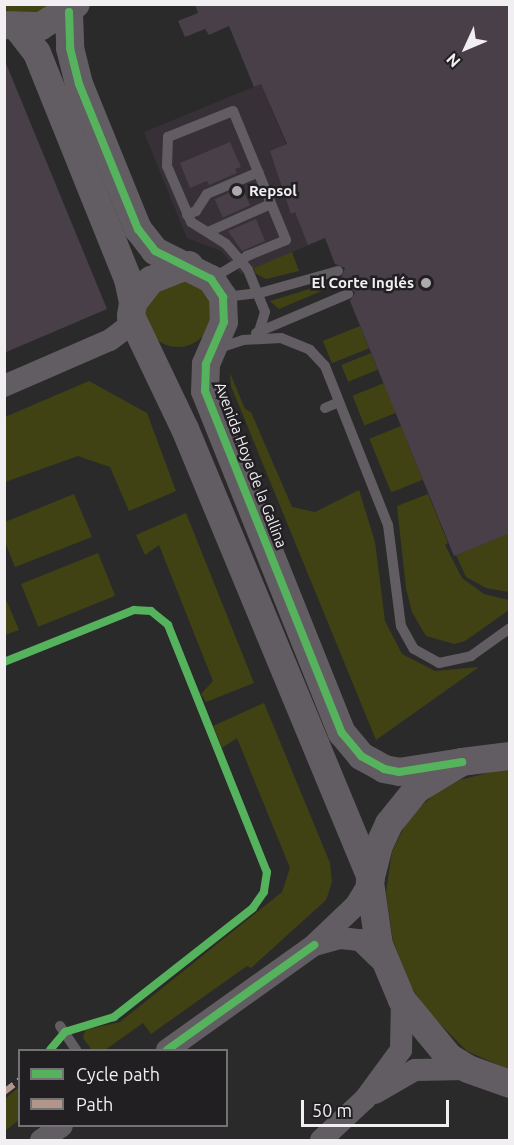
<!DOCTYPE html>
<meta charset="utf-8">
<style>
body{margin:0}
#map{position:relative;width:514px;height:1145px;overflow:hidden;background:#2b2a2b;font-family:Ubuntu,sans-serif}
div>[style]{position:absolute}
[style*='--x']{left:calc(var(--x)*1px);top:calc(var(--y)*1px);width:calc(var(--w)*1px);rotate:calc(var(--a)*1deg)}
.built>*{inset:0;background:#373137}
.green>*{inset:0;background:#404214;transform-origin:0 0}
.round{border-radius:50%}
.building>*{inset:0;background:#483f49;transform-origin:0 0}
.service>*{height:10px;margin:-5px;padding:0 5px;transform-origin:5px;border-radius:5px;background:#625d62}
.minor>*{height:22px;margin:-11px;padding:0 11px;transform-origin:11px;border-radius:11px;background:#625d62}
.tertiary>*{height:28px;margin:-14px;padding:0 14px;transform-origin:14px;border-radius:14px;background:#625d62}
.quiet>*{height:6px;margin-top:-3px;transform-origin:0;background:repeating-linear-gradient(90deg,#b2968c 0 12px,transparent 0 18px)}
.cycleway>*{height:8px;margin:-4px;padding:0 4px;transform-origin:4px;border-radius:4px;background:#56b35d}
.dots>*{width:16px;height:16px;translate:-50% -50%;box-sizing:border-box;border:3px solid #221f22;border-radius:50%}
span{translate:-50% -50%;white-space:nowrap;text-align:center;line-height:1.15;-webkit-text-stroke:5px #221f22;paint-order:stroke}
.poi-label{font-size:15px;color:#f1eff1;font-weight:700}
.left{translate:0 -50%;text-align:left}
.right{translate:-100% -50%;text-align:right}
.street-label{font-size:15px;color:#f1eff1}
.frame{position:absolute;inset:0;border:6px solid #f1eff1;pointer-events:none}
.legend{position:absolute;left:18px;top:1049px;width:210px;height:78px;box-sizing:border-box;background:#221f22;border:2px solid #757275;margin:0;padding:8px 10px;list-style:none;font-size:18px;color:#f1eff1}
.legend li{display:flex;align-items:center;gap:12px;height:30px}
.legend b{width:30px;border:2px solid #757275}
.north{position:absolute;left:436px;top:18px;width:60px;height:60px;-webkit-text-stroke:4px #221f22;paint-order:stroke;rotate:226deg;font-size:16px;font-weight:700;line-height:24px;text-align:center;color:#f1eff1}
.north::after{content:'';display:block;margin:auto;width:21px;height:27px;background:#f1eff1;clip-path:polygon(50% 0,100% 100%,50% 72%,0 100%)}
.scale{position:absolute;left:301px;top:1100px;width:148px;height:27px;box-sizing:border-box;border:3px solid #f1eff1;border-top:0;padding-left:8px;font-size:18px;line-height:21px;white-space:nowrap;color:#f1eff1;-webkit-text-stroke:4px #221f22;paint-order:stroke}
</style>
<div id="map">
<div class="built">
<i style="clip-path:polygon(261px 84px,325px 238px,241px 274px,221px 251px,187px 238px,144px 132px)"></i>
</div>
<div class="green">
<i style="clip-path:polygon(4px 5px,57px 5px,37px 13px,19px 14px,5px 10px)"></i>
<i style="clip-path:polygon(292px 252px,299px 271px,266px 279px,255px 273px,254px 268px)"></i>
<i class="round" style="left:144px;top:279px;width:68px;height:68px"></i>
<i style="clip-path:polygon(329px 283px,331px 287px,279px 309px,270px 301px)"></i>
<i style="left:360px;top:326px;width:24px;height:40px;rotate:68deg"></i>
<i style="left:371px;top:353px;width:18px;height:32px;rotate:68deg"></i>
<i style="clip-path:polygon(230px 373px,245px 409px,251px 412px,292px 507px,315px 512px,359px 490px,375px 542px,385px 621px,402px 654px,435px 671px,479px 667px,376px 740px,231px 386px)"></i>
<i style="clip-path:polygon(89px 381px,147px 413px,176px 491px,129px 511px,110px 467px,78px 456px,5px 482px,5px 417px)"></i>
<i style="left:384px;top:383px;width:32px;height:34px;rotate:68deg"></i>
<i style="left:401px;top:426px;width:58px;height:34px;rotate:68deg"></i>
<i style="clip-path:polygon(74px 494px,92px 537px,15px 567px,5px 542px,5px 522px)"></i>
<i style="clip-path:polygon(428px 494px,448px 543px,445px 545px,462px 578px,484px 594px,509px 600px,509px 610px,465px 641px,454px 644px,426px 636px,412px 612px,406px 588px,397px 506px)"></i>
<i style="clip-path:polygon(186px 513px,254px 683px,206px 702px,201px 694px,213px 681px,159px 545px,145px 555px,136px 535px)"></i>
<i style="clip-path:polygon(509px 533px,509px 592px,486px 588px,466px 577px,456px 555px)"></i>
<i style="left:98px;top:553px;width:46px;height:83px;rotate:68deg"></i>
<i style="clip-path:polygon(4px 595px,19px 630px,5px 635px,4px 635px)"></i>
<i style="clip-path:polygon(264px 703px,330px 863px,332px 882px,326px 900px,251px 968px,247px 966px,151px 1034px,143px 1023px,105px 1050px,92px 1050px,83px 1038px,85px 1030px,120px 1022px,282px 892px,290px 868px,237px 738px,222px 748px,213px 726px)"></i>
<i style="clip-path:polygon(503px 769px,509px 769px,509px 1070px,467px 1051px,428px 1012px,411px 987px,393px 941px,386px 892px,392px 852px,408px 819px,433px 795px,460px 780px)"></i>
<i style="clip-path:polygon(19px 1087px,19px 1120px,5px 1131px,5px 1099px)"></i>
</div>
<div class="building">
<i style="clip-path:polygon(195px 4px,510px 4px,510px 533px,454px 556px,350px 301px,355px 292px,345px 287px,341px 278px,345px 268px,335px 264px,325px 238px,308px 245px,295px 212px,291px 214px,270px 151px,287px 144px,261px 84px,254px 87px,229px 26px,209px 35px,205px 29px,185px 37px,178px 21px,198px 13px)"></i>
<i style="clip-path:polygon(5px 61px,107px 309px,4px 353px,4px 62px)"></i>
<i style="clip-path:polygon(230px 142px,241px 167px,235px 169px,237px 173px,209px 185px,207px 181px,190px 188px,180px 163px)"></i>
<i style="left:242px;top:187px;width:20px;height:30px;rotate:66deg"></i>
<i style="clip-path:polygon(256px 219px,265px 241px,242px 251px,228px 231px)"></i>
</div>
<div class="service">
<i style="--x:187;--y:215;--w:10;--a:-24"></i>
<i style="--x:196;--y:211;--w:20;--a:-57"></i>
<i style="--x:207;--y:194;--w:56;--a:-22.9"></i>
<i style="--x:208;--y:232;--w:69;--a:-24"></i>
<i style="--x:213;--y:278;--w:33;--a:-31"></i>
<i style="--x:241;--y:261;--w:8;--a:-40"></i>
<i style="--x:247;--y:256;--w:42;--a:-22.3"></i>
<i style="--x:286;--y:240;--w:139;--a:-112.3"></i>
<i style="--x:233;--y:111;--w:70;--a:158.2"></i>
<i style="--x:168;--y:137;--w:29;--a:92"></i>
<i style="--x:167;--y:166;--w:61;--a:66.8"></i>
<i style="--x:191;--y:222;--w:41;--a:32.2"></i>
<i style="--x:226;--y:244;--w:23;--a:49"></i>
<i style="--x:241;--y:261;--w:11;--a:52"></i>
<i style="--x:248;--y:270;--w:45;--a:68"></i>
<i style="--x:265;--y:312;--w:21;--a:107"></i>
<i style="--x:225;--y:297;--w:35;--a:-7"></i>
<i style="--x:260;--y:293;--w:81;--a:-15.8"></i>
<i style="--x:256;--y:333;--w:100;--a:-23"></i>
<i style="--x:216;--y:349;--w:28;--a:-18"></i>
<i style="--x:243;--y:340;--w:38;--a:-3"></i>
<i style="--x:281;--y:338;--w:31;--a:22"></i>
<i style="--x:310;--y:350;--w:22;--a:47"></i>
<i style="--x:325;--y:366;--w:171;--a:68.4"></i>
<i style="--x:388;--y:525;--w:102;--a:82.7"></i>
<i style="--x:401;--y:626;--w:26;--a:61"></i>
<i style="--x:414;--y:649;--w:29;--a:29"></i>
<i style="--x:439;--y:663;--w:33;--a:-12"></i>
<i style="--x:471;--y:656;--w:48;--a:-35.7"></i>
<i style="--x:325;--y:408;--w:15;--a:-23"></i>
<i style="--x:60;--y:1026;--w:29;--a:56"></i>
</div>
<div class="minor">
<i style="--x:4;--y:386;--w:116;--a:-23.5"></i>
<i style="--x:110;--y:340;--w:20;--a:-37"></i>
<i style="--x:126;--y:328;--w:13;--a:-67"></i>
<i style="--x:315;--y:945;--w:26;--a:-16"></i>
<i style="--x:340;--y:938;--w:20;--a:6"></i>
<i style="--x:360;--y:940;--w:35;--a:44"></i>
<i style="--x:167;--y:1050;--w:181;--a:-35.5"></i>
<i style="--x:314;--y:945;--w:58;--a:-43.6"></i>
<i style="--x:356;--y:905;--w:27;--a:-59"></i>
<i style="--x:375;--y:1093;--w:46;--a:-29.9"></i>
<i style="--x:415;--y:1070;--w:53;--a:-1.1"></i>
<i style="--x:41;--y:1140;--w:25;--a:-34"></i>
<i style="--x:321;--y:1140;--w:60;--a:-43"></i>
<i style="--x:365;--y:1099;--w:61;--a:-53.7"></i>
<i style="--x:401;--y:1050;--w:50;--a:-88.9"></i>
</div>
<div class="tertiary">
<i style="--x:69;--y:12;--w:36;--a:88"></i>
<i style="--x:70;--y:48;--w:37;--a:76"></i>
<i style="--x:79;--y:84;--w:157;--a:67.9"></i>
<i style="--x:138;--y:229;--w:28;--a:52"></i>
<i style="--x:155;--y:251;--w:63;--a:26.6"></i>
<i style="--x:211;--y:279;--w:22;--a:56"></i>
<i style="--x:223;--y:297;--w:25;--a:88"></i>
<i style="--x:224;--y:322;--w:46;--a:113.2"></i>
<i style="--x:206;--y:364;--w:27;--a:92"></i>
<i style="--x:205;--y:391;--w:368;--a:68.2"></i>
<i style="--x:342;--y:733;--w:30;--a:50"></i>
<i style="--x:361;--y:756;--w:26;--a:29"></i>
<i style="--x:384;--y:769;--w:15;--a:11"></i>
<i style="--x:399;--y:772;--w:64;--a:-9"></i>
<i style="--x:4;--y:25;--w:37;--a:2"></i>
<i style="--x:41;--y:26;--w:41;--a:-32.2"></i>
<i style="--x:16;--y:26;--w:34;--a:52"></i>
<i style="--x:37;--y:53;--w:244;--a:68.1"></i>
<i style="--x:128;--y:279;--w:25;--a:78"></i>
<i style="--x:133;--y:303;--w:13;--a:99"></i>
<i style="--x:131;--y:316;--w:125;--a:64.5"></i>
<i style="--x:185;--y:429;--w:486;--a:67.5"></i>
<i style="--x:133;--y:303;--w:29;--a:-52"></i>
<i style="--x:151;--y:280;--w:41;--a:-21.5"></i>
<i style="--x:510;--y:756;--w:48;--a:172.9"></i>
<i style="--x:462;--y:762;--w:52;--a:149"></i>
<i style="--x:417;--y:789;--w:45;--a:128.7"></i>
<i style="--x:389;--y:824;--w:23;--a:115"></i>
<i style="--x:379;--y:845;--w:38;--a:104"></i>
<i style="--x:370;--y:882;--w:64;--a:81.9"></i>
<i style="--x:379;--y:945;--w:60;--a:67.3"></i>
<i style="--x:402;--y:1000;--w:74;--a:50.5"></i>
<i style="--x:449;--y:1057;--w:22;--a:32"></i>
<i style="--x:468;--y:1069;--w:45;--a:19.7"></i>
</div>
<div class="quiet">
<i style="--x:4;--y:1092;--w:20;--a:-37"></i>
</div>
<div class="cycleway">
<i style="--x:69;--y:12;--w:36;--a:88"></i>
<i style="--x:70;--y:48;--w:37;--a:76"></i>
<i style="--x:79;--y:84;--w:157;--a:67.9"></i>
<i style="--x:138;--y:229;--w:28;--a:52"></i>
<i style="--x:155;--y:251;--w:63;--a:26.6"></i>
<i style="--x:211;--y:279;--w:22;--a:56"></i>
<i style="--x:223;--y:297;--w:25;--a:88"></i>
<i style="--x:224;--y:322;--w:46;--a:113.2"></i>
<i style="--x:206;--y:364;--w:27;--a:92"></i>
<i style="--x:205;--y:391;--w:368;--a:68.2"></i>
<i style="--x:342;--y:733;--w:30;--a:50"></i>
<i style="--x:361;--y:756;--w:26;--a:29"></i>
<i style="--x:384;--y:769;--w:15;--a:11"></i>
<i style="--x:399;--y:772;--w:64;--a:-9"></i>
<i style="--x:4;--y:662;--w:140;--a:-21.8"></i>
<i style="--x:134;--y:610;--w:17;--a:3"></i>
<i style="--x:151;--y:611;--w:22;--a:39"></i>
<i style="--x:168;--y:625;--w:266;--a:68.2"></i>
<i style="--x:267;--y:872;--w:20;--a:99"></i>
<i style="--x:264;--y:892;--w:19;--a:125"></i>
<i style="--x:253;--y:908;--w:177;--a:141.9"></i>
<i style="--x:114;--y:1017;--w:51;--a:163"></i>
<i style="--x:65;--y:1032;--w:23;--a:130"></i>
<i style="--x:167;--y:1050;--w:181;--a:-35.5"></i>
</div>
<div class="dots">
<i style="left:237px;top:191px;background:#acaaac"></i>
<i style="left:426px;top:283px;background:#acaaac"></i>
</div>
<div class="poi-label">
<span class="left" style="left:249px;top:191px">Repsol</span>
<span class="right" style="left:414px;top:283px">El Corte Inglés</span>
</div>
<div class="street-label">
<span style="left:251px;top:465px;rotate:69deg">Avenida Hoya de la Gallina</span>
</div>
<div class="frame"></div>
<ul class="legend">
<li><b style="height:8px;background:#56b35d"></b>Cycle path</li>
<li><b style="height:8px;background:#b2968c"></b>Path</li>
</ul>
<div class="north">N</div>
<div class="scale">50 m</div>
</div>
